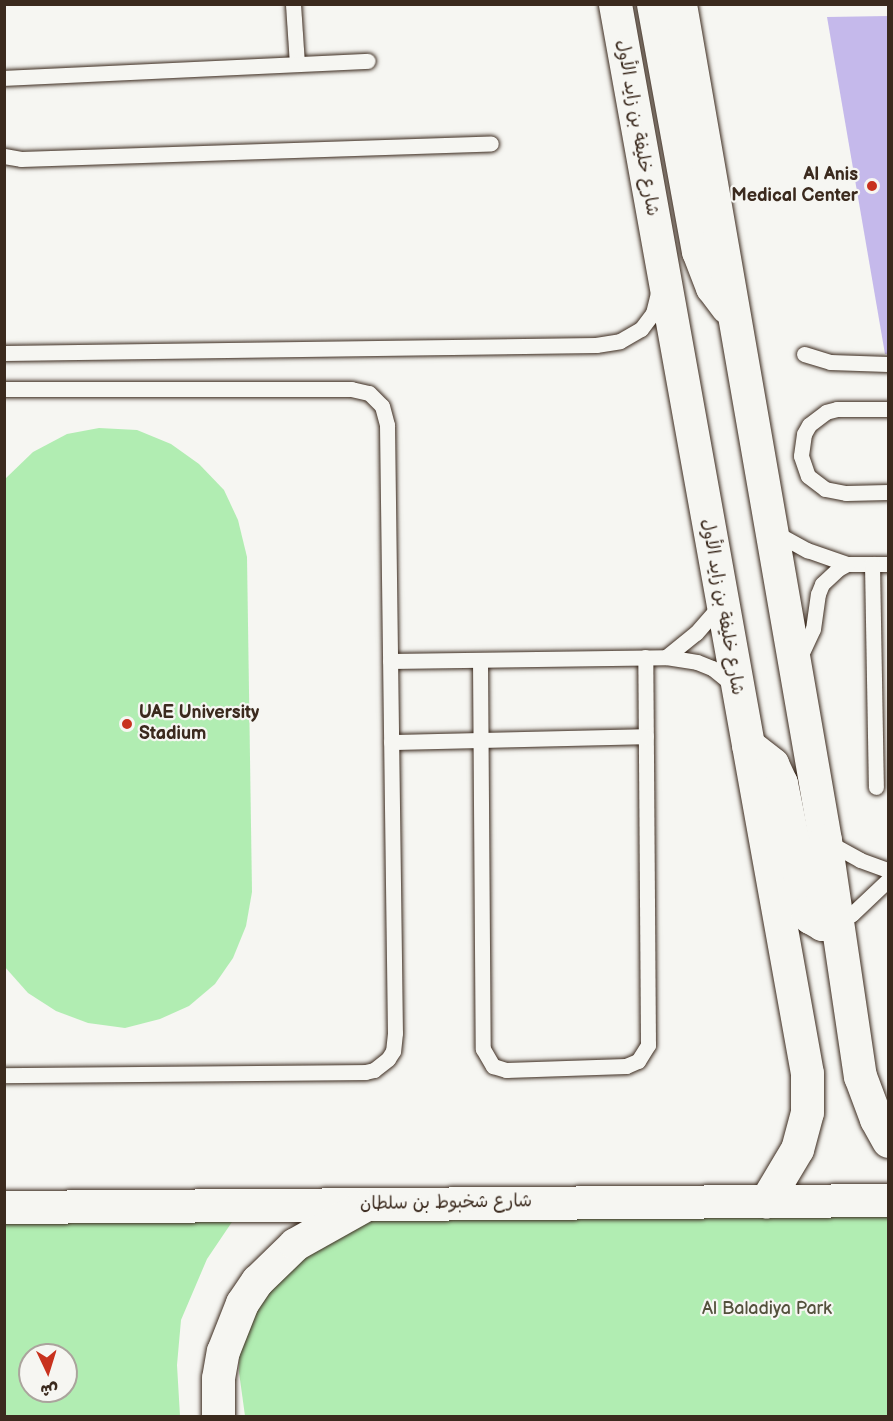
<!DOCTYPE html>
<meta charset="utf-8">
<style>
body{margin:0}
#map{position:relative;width:893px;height:1421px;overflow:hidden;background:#f6f6f2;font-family:"Balsamiq Sans","Playpen Sans Arabic",sans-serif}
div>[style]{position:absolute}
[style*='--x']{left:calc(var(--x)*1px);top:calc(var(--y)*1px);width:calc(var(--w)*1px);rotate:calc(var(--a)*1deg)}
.green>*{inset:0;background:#b1edb2}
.building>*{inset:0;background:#c5b9eb}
.roads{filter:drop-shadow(0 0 2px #3b2a1e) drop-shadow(0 0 2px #3b2a1e)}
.service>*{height:15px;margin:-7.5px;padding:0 7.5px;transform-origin:7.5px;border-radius:7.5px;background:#f6f6f2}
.secondary>*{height:33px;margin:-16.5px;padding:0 16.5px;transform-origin:16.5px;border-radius:16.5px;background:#f6f6f2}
.primary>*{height:33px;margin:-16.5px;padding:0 16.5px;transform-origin:16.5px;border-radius:16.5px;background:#f6f6f2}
.dots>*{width:16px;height:16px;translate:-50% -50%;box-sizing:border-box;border:3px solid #f6f6f2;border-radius:50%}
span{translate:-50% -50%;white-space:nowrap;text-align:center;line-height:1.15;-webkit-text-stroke:4.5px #f6f6f2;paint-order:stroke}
.street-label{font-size:18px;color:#3b2a1e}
.poi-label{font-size:18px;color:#3b2a1e;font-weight:700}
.right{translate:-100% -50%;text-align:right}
.left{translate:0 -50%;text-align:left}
.park-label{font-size:18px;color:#53513c}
.frame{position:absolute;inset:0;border:6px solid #3b2a1e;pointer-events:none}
.north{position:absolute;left:18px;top:1343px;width:60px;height:60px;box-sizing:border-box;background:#f6f6f2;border:2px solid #aba49d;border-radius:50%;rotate:176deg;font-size:16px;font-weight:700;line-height:24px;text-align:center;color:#3b2a1e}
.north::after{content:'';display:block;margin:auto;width:21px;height:27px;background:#c8321e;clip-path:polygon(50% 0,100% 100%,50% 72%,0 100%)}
</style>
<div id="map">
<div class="green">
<i style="clip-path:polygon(99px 428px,137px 430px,171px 444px,199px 464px,224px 490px,238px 520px,247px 557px,252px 892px,246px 926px,233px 958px,215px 984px,189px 1006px,160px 1019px,125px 1028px,88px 1023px,56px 1011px,28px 993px,4px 966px,5px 479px,33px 452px,67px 434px)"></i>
<i style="clip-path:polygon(888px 1200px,888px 1416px,245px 1416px,239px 1372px,240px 1334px,270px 1270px,371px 1211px)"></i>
<i style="clip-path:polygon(evenodd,234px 1219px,207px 1259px,181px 1320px,177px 1365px,180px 1416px,5px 1416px,4px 1220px,234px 1219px,30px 1355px,66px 1355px,66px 1391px,30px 1391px,30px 1355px)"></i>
</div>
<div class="building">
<i style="clip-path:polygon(888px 16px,888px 354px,885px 354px,827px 17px)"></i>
</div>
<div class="roads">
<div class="service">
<i style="--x:293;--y:4;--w:60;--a:86.2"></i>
<i style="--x:4;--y:78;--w:364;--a:-2.7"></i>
<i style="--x:4;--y:156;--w:17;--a:10"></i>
<i style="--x:21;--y:159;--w:470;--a:-1.9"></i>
<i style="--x:4;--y:353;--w:592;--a:-0.77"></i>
<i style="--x:596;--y:345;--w:24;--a:-9"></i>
<i style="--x:620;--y:341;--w:24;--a:-30"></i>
<i style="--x:641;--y:329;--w:20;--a:-53"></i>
<i style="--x:653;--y:313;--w:21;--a:-76"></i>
<i style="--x:804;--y:354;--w:27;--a:17"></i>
<i style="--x:830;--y:362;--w:58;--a:2"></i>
<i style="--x:4;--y:389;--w:347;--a:0"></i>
<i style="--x:351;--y:389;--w:18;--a:13"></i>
<i style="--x:369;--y:393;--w:18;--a:45"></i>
<i style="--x:382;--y:406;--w:20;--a:75"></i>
<i style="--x:387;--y:425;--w:608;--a:89.25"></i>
<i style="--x:395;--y:1033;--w:18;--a:96"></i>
<i style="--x:393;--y:1051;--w:9;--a:122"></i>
<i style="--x:388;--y:1059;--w:18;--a:142"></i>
<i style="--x:374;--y:1070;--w:9;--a:167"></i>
<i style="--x:365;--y:1072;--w:361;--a:179.5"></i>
<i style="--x:888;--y:409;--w:51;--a:180"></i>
<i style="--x:837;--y:409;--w:11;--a:165"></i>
<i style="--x:826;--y:412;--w:21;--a:143"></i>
<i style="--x:809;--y:425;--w:10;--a:119"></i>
<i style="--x:804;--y:434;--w:22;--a:98"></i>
<i style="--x:801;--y:456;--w:21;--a:71"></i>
<i style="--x:808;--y:476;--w:21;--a:37"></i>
<i style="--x:825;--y:489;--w:21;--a:11"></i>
<i style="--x:846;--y:493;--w:42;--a:-1.4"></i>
<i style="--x:774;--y:532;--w:38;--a:29"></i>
<i style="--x:807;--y:550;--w:42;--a:19.3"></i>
<i style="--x:847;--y:564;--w:41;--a:0"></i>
<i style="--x:872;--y:564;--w:223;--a:89"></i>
<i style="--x:666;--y:657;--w:38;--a:-39"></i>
<i style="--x:696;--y:633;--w:38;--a:-49"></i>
<i style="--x:480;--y:660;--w:389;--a:89.6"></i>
<i style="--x:483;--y:1049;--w:20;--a:60"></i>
<i style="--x:493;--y:1066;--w:14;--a:17"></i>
<i style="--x:506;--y:1070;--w:120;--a:-1.9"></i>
<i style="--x:626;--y:1066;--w:13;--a:-23"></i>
<i style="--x:638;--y:1061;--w:19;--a:-58"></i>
<i style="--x:648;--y:1045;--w:388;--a:-90.4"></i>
<i style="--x:390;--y:661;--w:276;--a:-0.8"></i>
<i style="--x:666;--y:657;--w:31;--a:9"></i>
<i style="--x:697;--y:662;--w:16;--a:22"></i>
<i style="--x:712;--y:668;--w:27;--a:39"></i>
<i style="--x:798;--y:661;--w:35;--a:-65"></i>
<i style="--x:813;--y:629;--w:35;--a:-82"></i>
<i style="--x:818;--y:594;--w:11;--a:-68"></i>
<i style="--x:822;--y:584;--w:22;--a:-43"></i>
<i style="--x:838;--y:569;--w:10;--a:-29"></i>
<i style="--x:391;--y:742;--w:255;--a:-1.3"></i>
<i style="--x:826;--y:841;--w:39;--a:29"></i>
<i style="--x:860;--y:860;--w:30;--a:20"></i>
<i style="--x:837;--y:923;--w:17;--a:-31"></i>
<i style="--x:852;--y:914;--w:50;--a:-43.4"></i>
</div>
<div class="secondary">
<i style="--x:615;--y:4;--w:1086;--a:79.82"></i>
<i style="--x:807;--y:1073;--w:39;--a:90"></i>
<i style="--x:807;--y:1112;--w:38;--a:105"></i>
<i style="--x:797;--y:1149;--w:61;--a:120.8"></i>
<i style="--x:653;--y:4;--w:251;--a:79.7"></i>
<i style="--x:698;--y:251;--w:39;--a:69"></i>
<i style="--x:712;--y:287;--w:25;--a:53"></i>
<i style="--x:680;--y:4;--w:848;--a:80.16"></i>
<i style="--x:825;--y:840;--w:239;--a:81.6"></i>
<i style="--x:860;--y:1076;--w:46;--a:69.6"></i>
<i style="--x:876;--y:1119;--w:25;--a:61"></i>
<i style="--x:748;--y:745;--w:31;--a:38"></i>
<i style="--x:772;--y:764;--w:21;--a:65"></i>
<i style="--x:781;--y:783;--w:132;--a:78.6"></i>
<i style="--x:807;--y:912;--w:6;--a:59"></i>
<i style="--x:810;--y:917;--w:14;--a:30"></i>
<i style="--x:822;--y:924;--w:15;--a:-4"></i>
</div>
<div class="primary">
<i style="--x:4;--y:1207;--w:884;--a:-0.45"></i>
<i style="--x:218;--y:1416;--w:38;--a:-90"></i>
<i style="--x:218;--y:1378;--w:27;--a:-80"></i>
<i style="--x:223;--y:1351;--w:52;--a:-68.4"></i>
<i style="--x:242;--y:1303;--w:27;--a:-56"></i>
<i style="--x:257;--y:1281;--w:53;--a:-44.2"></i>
<i style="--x:295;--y:1244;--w:78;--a:-29.2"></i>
</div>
</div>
<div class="dots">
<i style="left:872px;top:186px;background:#c8321e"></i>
<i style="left:127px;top:724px;background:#c8321e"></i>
</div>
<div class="street-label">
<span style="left:637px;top:128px;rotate:80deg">شارع خليفة بن زايد الأول</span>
<span style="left:722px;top:607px;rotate:80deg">شارع خليفة بن زايد الأول</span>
<span style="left:446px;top:1203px;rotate:-1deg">شارع شخبوط بن سلطان</span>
</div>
<div class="poi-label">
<span class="right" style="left:858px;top:186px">Al Anis<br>Medical Center</span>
<span class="left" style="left:139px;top:724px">UAE University<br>Stadium</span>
</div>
<div class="park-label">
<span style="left:767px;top:1309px">Al Baladiya Park</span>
</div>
<div class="frame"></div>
<div class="north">ش</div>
</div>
